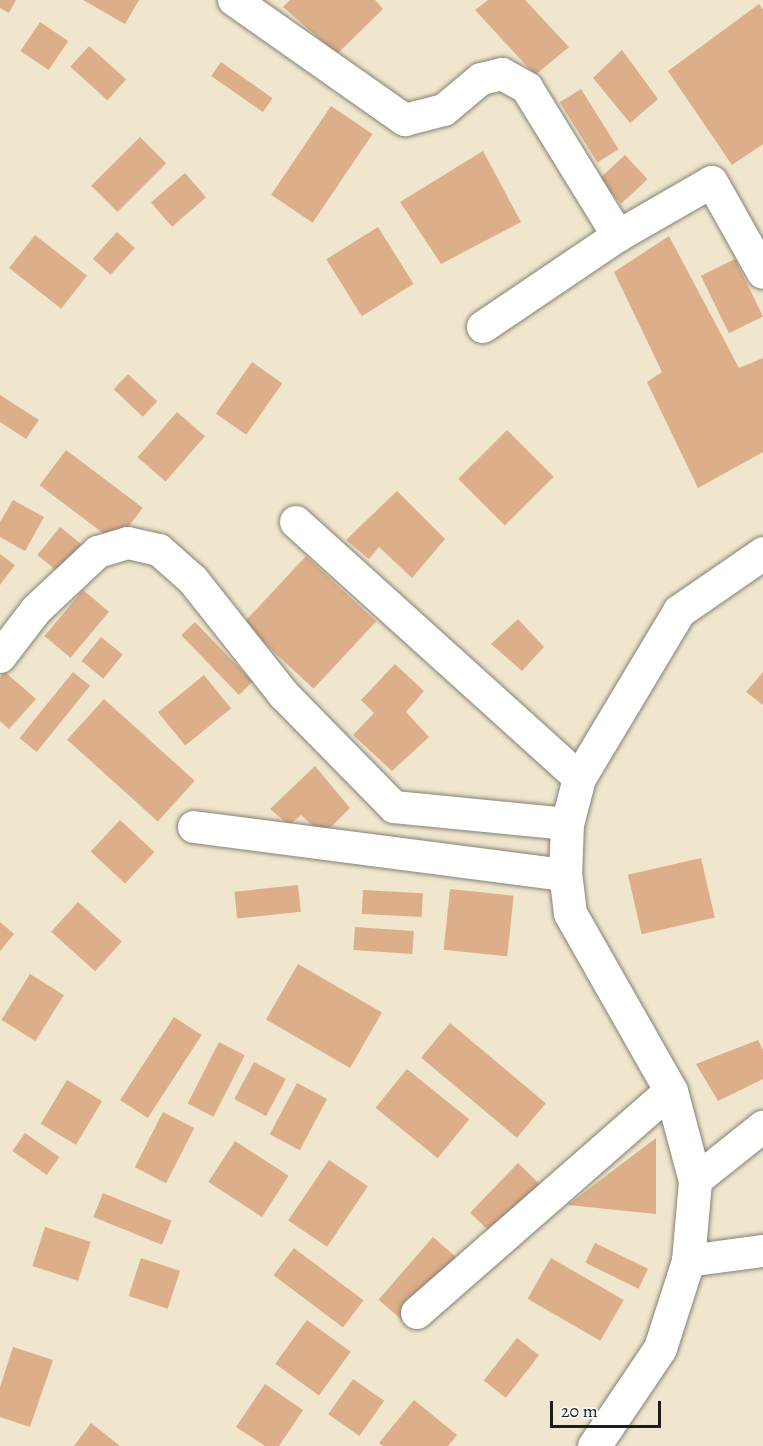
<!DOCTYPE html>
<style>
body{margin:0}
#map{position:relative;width:763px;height:1446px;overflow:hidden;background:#efe6cd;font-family:Alegreya,serif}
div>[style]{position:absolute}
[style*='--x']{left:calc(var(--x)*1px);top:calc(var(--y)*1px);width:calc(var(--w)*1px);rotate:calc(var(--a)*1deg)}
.building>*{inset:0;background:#ddae8a;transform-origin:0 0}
.roads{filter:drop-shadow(0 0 2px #868174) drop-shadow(0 0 2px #868174)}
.street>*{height:32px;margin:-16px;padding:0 16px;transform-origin:16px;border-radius:16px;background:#fff}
.secondary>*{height:33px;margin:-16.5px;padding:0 16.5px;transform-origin:16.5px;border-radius:16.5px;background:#fff}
span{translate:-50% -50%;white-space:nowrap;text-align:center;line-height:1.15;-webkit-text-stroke:5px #f6f6f2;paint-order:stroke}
.scale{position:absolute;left:550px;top:1401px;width:111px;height:27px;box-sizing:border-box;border:3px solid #1c1c1c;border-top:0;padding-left:8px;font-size:18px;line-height:21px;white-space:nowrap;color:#1c1c1c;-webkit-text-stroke:4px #f6f6f2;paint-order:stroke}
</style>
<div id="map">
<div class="building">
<i style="clip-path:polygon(0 0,16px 0,9px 13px,0 8px)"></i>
<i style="clip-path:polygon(83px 0,139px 0,125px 24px)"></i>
<i style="clip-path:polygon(290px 0,375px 0,383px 9px,337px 54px,283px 7px)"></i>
<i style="clip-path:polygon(488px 0,525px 0,569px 47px,535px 75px,475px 10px)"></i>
<i style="clip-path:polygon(759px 4px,763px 10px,763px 144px,732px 165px,668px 71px)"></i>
<i style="left:40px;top:22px;width:34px;height:35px;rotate:34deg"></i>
<i style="left:89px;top:46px;width:50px;height:28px;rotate:42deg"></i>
<i style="clip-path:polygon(622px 50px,658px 99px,630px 123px,593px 78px)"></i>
<i style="left:221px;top:62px;width:63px;height:17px;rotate:35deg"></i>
<i style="left:581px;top:89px;width:71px;height:25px;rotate:58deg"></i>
<i style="left:331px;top:106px;width:50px;height:107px;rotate:34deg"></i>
<i style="left:140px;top:137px;width:37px;height:69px;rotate:45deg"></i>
<i style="clip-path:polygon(483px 151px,521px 222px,441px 264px,400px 202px)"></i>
<i style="left:625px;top:155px;width:33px;height:36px;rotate:47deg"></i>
<i style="left:185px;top:173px;width:32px;height:45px;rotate:49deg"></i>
<i style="left:378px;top:227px;width:67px;height:61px;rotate:58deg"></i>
<i style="left:117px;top:232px;width:24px;height:36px;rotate:42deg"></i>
<i style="left:35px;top:235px;width:66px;height:42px;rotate:38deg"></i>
<i style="clip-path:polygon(669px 236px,739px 368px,763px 358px,763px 452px,698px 488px,647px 382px,662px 372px,614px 272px)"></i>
<i style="left:735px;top:259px;width:64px;height:38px;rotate:64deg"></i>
<i style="left:252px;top:362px;width:37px;height:63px;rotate:35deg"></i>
<i style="left:128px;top:374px;width:40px;height:21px;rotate:43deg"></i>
<i style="clip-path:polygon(0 395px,39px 420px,26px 439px,0 422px)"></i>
<i style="left:177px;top:412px;width:37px;height:60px;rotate:41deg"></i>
<i style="left:507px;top:430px;width:66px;height:69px;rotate:45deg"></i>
<i style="left:66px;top:450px;width:96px;height:44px;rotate:37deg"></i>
<i style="clip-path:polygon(397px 491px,445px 539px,412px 578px,379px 547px,369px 559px,346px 540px)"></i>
<i style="clip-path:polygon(13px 500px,44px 517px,25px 551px,0 537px,0 522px)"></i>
<i style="left:60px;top:527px;width:28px;height:36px;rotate:39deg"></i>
<i style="clip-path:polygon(0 554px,15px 565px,0 585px)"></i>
<i style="left:306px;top:556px;width:96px;height:92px;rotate:43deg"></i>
<i style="left:83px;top:590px;width:34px;height:60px;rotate:40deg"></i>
<i style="clip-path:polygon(518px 619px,544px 647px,522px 671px,491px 644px)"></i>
<i style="left:195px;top:622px;width:83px;height:19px;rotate:46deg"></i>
<i style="left:101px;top:637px;width:28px;height:31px;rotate:39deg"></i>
<i style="clip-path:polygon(395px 664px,424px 691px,406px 712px,429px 737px,392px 771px,353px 735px,374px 713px,361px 700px)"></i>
<i style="clip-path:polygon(5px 672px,36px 699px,9px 729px,0 721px,0 677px)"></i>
<i style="left:73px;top:672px;width:22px;height:85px;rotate:39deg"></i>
<i style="clip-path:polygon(763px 672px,763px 705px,746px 692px)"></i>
<i style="left:204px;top:675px;width:43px;height:59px;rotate:51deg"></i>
<i style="left:104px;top:699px;width:122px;height:55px;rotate:42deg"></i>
<i style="clip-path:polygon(315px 766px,350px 808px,323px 835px,301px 815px,289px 825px,270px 809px)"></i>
<i style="left:120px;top:820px;width:47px;height:43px;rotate:43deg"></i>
<i style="left:701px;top:858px;width:61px;height:75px;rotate:77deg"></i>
<i style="left:298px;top:885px;width:27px;height:64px;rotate:84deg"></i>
<i style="left:450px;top:889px;width:64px;height:61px;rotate:6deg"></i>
<i style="left:363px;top:890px;width:60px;height:24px;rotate:3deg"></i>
<i style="left:78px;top:902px;width:59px;height:40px;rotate:42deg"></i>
<i style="clip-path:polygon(0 922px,14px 934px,0 951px)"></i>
<i style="left:355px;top:927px;width:59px;height:23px;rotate:4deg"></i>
<i style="left:298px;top:964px;width:97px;height:64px;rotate:30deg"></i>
<i style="left:30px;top:974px;width:40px;height:54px;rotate:32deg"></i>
<i style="left:174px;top:1017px;width:33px;height:99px;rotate:33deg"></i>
<i style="left:450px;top:1023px;width:125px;height:45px;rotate:40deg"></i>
<i style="clip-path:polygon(758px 1040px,763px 1050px,763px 1079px,718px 1101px,696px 1064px)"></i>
<i style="left:219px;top:1042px;width:29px;height:69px;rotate:27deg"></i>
<i style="left:254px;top:1062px;width:36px;height:42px;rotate:28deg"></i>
<i style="left:407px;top:1069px;width:80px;height:50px;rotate:39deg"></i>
<i style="left:67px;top:1080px;width:41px;height:51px;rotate:31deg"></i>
<i style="left:297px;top:1083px;width:34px;height:58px;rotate:28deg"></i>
<i style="left:163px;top:1112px;width:35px;height:62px;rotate:27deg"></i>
<i style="left:25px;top:1133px;width:42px;height:22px;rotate:35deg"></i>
<i style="clip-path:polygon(656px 1138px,656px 1214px,568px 1205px,607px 1175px)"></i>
<i style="left:235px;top:1141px;width:64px;height:49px;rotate:33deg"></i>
<i style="left:329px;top:1160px;width:47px;height:73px;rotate:34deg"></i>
<i style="left:518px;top:1163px;width:37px;height:69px;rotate:44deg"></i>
<i style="left:103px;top:1193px;width:74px;height:26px;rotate:22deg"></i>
<i style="left:45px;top:1227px;width:48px;height:41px;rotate:18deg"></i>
<i style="left:433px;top:1237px;width:38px;height:83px;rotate:41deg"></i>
<i style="left:595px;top:1243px;width:59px;height:22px;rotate:26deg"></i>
<i style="left:294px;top:1248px;width:87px;height:34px;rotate:37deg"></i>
<i style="left:141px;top:1258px;width:41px;height:40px;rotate:18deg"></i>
<i style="left:551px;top:1258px;width:84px;height:47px;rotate:30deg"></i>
<i style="left:307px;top:1320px;width:54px;height:54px;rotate:36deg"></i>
<i style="left:517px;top:1338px;width:28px;height:54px;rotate:38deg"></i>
<i style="clip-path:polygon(13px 1347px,53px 1360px,30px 1427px,0 1417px,0 1387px)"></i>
<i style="left:353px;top:1379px;width:38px;height:43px;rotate:35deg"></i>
<i style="clip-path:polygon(265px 1384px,303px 1410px,279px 1446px,265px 1446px,236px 1427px)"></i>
<i style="clip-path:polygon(414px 1400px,457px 1435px,448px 1446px,383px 1446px,379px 1443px)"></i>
<i style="clip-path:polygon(91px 1423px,120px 1446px,74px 1446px)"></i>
</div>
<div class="roads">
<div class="street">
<i style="--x:234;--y:0;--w:209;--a:35.1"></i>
<i style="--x:405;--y:120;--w:40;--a:-14.4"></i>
<i style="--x:444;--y:110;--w:48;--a:-40"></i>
<i style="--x:481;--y:79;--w:22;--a:-13"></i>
<i style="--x:502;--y:74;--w:29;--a:29"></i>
<i style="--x:527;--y:88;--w:174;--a:58.4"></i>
<i style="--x:483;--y:327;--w:163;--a:-34"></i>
<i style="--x:618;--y:236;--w:108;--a:-29.9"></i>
<i style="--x:712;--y:182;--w:104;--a:60.7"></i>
<i style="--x:296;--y:522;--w:382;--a:42.1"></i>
<i style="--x:0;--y:657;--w:59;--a:-52.5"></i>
<i style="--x:36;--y:610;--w:85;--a:-43.1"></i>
<i style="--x:98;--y:552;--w:31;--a:-17"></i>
<i style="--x:128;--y:543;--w:32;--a:13"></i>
<i style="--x:159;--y:550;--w:45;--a:41.4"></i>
<i style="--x:193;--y:580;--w:147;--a:51.6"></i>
<i style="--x:284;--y:695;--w:157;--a:45.5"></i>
<i style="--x:394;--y:807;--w:174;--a:5.6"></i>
<i style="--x:194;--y:827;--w:374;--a:7.4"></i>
<i style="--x:695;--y:1181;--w:87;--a:-38.5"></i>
<i style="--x:688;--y:1261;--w:76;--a:-7.6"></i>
<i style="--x:417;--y:1313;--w:337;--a:-41.2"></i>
</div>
<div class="secondary">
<i style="--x:594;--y:1446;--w:118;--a:-56"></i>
<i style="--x:660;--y:1348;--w:91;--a:-72.2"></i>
<i style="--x:688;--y:1261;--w:80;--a:-85"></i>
<i style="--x:695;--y:1181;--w:93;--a:-104.9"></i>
<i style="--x:671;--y:1091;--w:205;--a:-119.6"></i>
<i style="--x:570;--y:913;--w:38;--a:-97"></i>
<i style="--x:565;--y:875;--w:51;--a:-87.8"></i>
<i style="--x:567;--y:824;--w:48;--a:-75.4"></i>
<i style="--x:579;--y:778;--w:195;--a:-59.1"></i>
<i style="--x:679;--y:611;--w:102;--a:-34.6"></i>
</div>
</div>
<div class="scale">20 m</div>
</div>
